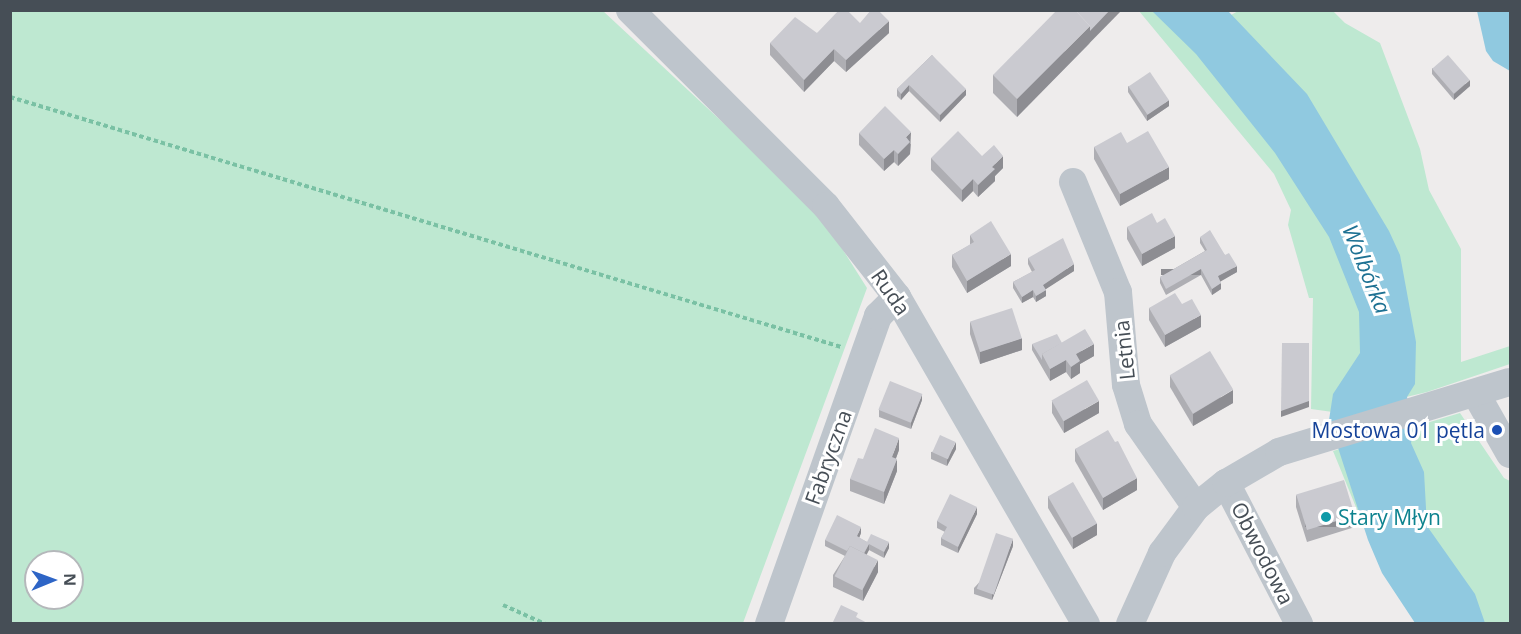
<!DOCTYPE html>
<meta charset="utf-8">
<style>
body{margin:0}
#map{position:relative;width:1521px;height:634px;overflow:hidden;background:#eeecec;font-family:"Open Sans",sans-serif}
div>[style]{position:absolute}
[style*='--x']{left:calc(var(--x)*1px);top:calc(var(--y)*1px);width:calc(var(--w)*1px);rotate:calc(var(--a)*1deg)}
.green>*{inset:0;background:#bee8d1}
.water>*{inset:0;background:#90c9e0}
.path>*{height:4px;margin-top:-2px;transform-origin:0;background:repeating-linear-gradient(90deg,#7ac1a4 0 4.5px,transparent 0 7.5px)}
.minor>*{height:28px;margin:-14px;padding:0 14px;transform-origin:14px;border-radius:14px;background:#bec5cc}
.wall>*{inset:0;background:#aeaeb3}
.shaded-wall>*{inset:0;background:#8d8d92;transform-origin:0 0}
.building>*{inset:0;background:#cacad0;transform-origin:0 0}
.dots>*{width:16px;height:16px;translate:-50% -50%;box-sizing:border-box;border:3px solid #fff;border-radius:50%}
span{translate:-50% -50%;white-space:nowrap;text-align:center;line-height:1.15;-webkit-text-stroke:6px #fff;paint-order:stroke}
.street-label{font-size:21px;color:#464e56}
.transit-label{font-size:21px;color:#164399}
.right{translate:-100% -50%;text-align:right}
.culture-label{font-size:21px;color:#0d838f}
.left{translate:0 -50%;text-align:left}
.water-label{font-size:22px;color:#1d7193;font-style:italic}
.frame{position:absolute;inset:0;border:12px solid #464e56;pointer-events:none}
.north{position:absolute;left:24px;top:550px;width:60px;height:60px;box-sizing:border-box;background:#fff;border:2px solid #b5b8bb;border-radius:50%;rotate:89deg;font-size:16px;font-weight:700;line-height:24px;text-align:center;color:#464e56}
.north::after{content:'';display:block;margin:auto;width:21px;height:27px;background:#2e65c6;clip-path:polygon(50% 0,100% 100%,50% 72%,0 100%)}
</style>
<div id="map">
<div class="green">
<i style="clip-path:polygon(1240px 10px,1333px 11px,1345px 23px,1380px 43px,1420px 149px,1429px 190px,1461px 249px,1461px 362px,1510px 346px,1510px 364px,1427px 392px,1340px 413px,1311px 409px,1313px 298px,1309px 298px,1288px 225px,1291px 210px,1274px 174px,1139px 11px,1228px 11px,1231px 15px)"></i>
<i style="clip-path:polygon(evenodd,10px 11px,603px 11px,819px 212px,867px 288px,743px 623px,11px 623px,10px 11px,36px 562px,72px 562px,72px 598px,36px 598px,36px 562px)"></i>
<i style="clip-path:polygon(1460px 413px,1504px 478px,1510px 481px,1510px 623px,1427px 623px,1380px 566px,1333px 451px)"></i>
</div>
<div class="water">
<i style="clip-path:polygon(1152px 11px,1228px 11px,1307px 94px,1389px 231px,1400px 255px,1416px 342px,1415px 384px,1407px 397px,1414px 426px,1411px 443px,1424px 472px,1427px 526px,1475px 594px,1485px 623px,1415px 623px,1382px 573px,1368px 540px,1329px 420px,1333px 394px,1360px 353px,1359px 312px,1329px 237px,1275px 153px,1196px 54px)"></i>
<i style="clip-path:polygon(1477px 11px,1510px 11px,1510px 71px,1493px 61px,1486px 51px)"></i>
</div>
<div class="path">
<i style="--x:10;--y:97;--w:868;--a:16.74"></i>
<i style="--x:503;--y:605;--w:46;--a:24.3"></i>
</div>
<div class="minor">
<i style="--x:630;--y:10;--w:277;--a:45"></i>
<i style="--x:826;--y:206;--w:115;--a:52"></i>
<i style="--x:897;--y:297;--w:378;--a:60"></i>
<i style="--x:1073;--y:182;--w:119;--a:67.8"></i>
<i style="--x:1118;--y:292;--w:93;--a:85.1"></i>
<i style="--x:1126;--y:385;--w:41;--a:72.9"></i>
<i style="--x:1138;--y:424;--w:101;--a:55.1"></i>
<i style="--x:1476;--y:394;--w:69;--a:60.5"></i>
<i style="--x:1226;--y:483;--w:159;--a:62.6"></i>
<i style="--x:769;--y:624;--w:327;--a:-70.5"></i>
<i style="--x:878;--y:316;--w:27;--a:-45"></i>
<i style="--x:1130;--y:624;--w:78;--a:-65.7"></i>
<i style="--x:1162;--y:553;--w:57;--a:-53.5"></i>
<i style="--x:1196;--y:507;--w:38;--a:-39"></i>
<i style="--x:1226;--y:483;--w:61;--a:-30.3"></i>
<i style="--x:1279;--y:452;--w:241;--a:-16.9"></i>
</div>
<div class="wall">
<i style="clip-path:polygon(860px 23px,889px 33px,846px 72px,834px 61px,804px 92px,770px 55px,770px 43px,817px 33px)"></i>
<i style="clip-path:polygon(1090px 43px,1017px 117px,993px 93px,993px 75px)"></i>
<i style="clip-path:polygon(932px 55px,966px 95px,940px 122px,909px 91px,901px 100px,897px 96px,897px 89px)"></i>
<i style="clip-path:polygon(1432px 68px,1470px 86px,1454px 100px,1432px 74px)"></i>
<i style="clip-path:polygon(1128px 86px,1169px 106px,1147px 121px,1128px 92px)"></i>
<i style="clip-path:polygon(859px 133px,911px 144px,910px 154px,898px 166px,894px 162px,884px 171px,859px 145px)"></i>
<i style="clip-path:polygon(1127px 143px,1169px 179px,1120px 206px,1094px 159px,1094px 147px)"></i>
<i style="clip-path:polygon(982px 156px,1003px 168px,995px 176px,995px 181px,978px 197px,973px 191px,962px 202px,931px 170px,931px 158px)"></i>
<i style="clip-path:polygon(1157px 223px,1175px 248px,1142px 266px,1127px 239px,1127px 227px)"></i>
<i style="clip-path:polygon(970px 235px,1011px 266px,967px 293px,952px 267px,952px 255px,970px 245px)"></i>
<i style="clip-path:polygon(1200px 237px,1225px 255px,1237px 272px,1220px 281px,1221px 289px,1212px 295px,1201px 275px,1166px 295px,1160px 283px,1160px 277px,1205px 251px,1200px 243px)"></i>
<i style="clip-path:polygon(1028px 258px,1074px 271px,1045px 289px,1046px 296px,1036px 302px,1033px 297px,1022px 303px,1013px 288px,1013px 282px,1032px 272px,1028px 264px)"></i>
<i style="clip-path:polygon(1182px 304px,1201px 327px,1165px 347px,1149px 320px,1149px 308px)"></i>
<i style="clip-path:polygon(970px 322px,1022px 350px,980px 364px,970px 334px)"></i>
<i style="clip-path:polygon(1062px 343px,1094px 356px,1080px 364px,1080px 373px,1071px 379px,1066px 372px,1050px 381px,1032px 350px,1032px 344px)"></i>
<i style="clip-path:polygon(1170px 375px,1233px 403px,1193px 426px,1170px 387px)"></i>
<i style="clip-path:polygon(922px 400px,911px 429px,879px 417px,879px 410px)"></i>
<i style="clip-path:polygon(1052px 401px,1099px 413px,1064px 433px,1052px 413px)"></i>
<i style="clip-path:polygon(1115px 442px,1137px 490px,1103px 510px,1075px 461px,1075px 449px)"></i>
<i style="clip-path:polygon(956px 449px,947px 466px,931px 459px,931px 452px)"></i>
<i style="clip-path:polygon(899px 450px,896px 458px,897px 471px,884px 504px,850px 491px,850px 479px)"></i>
<i style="clip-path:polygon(1296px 495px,1355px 527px,1307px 542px,1296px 507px)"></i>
<i style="clip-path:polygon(1048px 496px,1097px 535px,1073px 549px,1048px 508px)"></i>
<i style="clip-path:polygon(977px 514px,958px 553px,941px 545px,941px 538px,945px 532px,937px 528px,937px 521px)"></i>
<i style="clip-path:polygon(861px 533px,859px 538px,867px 542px,889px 548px,884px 558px,869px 550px,866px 554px,878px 572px,863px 601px,833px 587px,833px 575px,845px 556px,825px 546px,825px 540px)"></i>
<i style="clip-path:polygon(1013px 546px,992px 600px,974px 594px,974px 588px)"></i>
</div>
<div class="shaded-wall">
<i style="clip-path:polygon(1110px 10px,1122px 10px,1017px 117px,1017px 99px,1090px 26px)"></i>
<i style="clip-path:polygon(889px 21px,889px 33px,846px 72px,846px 60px)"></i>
<i style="clip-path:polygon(834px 49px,834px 61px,804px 92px,804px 80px)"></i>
<i style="clip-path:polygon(1470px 80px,1470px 86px,1454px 100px,1454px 94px)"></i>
<i style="clip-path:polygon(909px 85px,909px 91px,901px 100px,901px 94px)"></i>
<i style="clip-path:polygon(966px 89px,966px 95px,940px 122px,940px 115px)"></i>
<i style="clip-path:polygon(1169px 100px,1169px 106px,1147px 121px,1147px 115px)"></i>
<i style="clip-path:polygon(911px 132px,910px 154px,898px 166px,898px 154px,906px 137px)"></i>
<i style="clip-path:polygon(894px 150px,894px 162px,884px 171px,884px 159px)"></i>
<i style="clip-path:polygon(1003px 156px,1003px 168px,995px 176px,995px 181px,978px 197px,978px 185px,992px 167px)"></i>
<i style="clip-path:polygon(1169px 167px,1169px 179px,1120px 206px,1120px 194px)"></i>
<i style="clip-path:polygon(973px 179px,973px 191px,962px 202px,962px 190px)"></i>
<i style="clip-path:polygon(1175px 236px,1175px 248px,1142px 266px,1142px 254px)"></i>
<i style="clip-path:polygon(1011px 254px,1011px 266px,967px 293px,967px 281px)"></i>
<i style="clip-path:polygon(1074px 264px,1074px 271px,1043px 291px,1043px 285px)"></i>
<i style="clip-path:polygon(1237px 266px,1237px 272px,1218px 283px,1218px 276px)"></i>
<i style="left:1201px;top:269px;width:6px;height:40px;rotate:90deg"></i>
<i style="clip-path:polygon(1221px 283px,1221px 289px,1212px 295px,1212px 289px)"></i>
<i style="clip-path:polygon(1033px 290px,1033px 297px,1022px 303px,1022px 297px)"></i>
<i style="clip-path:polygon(1046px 290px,1046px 296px,1036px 302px,1036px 296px)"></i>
<i style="clip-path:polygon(1201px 315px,1201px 327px,1165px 347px,1165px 335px)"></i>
<i style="clip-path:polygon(1022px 338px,1022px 350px,980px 364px,980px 352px)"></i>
<i style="clip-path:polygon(1094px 344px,1094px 356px,1080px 364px,1080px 373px,1071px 379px,1071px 367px,1076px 354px)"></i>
<i style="clip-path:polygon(1309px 349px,1309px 407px,1281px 417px,1281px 411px)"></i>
<i style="clip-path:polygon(1066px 360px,1066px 372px,1050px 381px,1050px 369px)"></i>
<i style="clip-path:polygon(1233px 390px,1233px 403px,1193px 426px,1193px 414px)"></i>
<i style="clip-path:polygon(922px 394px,922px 400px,911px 429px,911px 423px)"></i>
<i style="clip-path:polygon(1099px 401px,1099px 413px,1064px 433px,1064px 421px)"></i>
<i style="clip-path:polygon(899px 438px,899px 450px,892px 469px,892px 457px)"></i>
<i style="clip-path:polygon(956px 442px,956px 449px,947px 466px,947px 460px)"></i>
<i style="clip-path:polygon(897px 459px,897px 471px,884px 504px,884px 492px)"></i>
<i style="clip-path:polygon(1137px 478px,1137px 490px,1103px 510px,1103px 498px)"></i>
<i style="clip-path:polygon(977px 507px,977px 514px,958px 553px,958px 547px)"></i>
<i style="left:1355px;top:515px;width:12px;height:50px;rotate:90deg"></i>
<i style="clip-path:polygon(1097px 523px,1097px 535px,1073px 549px,1073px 537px)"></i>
<i style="clip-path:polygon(861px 527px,861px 533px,857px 543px,857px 536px)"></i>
<i style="clip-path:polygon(1013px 539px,1013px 546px,992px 600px,992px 594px)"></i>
<i style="clip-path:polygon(889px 542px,889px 548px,884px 558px,884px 552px)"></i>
<i style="clip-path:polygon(869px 544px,869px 550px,862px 564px,862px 558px)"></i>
<i style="clip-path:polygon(878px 560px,878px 572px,863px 601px,863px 589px)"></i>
</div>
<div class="building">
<i style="clip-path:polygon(839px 10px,847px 10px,860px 23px,871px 10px,878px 10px,889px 21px,846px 60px,834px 49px,804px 80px,770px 43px,795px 17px,817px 33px)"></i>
<i style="clip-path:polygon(1057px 10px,1075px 10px,1090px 26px,1017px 99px,993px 75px)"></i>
<i style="clip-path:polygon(1075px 10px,1110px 10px,1090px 31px,1090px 26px)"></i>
<i style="clip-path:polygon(932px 55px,966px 89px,940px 115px,909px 85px,901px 94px,897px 89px)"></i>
<i style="left:1448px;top:55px;width:33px;height:21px;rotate:49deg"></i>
<i style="left:1150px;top:72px;width:34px;height:26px;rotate:56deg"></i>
<i style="clip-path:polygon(885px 106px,911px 132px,906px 137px,910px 142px,898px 154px,894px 150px,884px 159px,859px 133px)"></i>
<i style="clip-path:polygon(958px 131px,982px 156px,994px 145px,1003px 156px,992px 167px,995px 169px,978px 185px,973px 179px,962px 190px,931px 158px)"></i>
<i style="clip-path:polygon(1148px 131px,1169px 167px,1120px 194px,1094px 147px,1121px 132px,1127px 143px)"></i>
<i style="clip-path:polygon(1152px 213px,1157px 223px,1165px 218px,1175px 236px,1142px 254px,1127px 227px)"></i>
<i style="clip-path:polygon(991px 221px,1011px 254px,967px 281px,952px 255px,974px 242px,970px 235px)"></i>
<i style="clip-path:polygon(1210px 230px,1225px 255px,1229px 253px,1237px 266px,1218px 276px,1221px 283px,1212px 289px,1201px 269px,1166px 289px,1160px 277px,1207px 250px,1200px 237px)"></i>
<i style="clip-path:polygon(1063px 238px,1074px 264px,1043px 285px,1046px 290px,1036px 296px,1033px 290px,1022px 297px,1013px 282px,1035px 270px,1028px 258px)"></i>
<i style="clip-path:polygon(1175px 293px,1182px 304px,1192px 299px,1201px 315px,1165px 335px,1149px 308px)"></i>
<i style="left:1012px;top:308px;width:32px;height:44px;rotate:72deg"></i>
<i style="clip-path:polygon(1085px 329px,1094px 344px,1076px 354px,1080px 361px,1071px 367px,1066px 360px,1050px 369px,1042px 354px)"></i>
<i style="clip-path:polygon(1057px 334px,1062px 343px,1042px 354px,1042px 360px,1032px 344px)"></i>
<i style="clip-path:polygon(1282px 343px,1309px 343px,1309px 401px,1281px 411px)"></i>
<i style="left:1210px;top:351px;width:45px;height:47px;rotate:59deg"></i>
<i style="left:1087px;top:380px;width:24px;height:41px;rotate:60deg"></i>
<i style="left:890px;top:381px;width:35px;height:31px;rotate:22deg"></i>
<i style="clip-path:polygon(875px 428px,899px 438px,892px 457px,897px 459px,884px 492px,850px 479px,858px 458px,863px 459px)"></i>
<i style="clip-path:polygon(1108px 430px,1115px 442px,1118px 441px,1137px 478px,1103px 498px,1075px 449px)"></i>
<i style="left:940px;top:435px;width:17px;height:19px;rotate:24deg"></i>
<i style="left:1344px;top:480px;width:37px;height:50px;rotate:73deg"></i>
<i style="left:1073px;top:482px;width:48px;height:29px;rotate:60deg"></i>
<i style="clip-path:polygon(950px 494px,977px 507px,958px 547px,941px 538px,947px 527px,937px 521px)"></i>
<i style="clip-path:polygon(837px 515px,861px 527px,857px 536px,867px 542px,871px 534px,889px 542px,884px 552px,869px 544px,864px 553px,850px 546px,847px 551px,825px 540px)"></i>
<i style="left:996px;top:533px;width:18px;height:59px;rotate:19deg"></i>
<i style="left:850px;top:546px;width:31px;height:34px;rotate:27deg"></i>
<i style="clip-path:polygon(841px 605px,858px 613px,856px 617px,869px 624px,832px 624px)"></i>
</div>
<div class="dots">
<i style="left:1497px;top:430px;background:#1a4fb4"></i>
<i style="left:1326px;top:517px;background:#0f9aa8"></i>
</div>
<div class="street-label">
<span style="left:891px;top:292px;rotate:55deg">Ruda</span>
<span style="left:1124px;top:350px;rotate:-96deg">Letnia</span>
<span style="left:828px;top:457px;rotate:-70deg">Fabryczna</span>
<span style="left:1263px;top:553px;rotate:63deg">Obwodowa</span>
</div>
<div class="transit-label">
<span class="right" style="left:1485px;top:430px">Mostowa 01 pętla</span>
</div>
<div class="culture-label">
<span class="left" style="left:1338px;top:517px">Stary Młyn</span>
</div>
<div class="water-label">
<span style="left:1367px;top:269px;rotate:68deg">Wolbórka</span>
</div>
<div class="frame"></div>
<div class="north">N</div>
</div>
